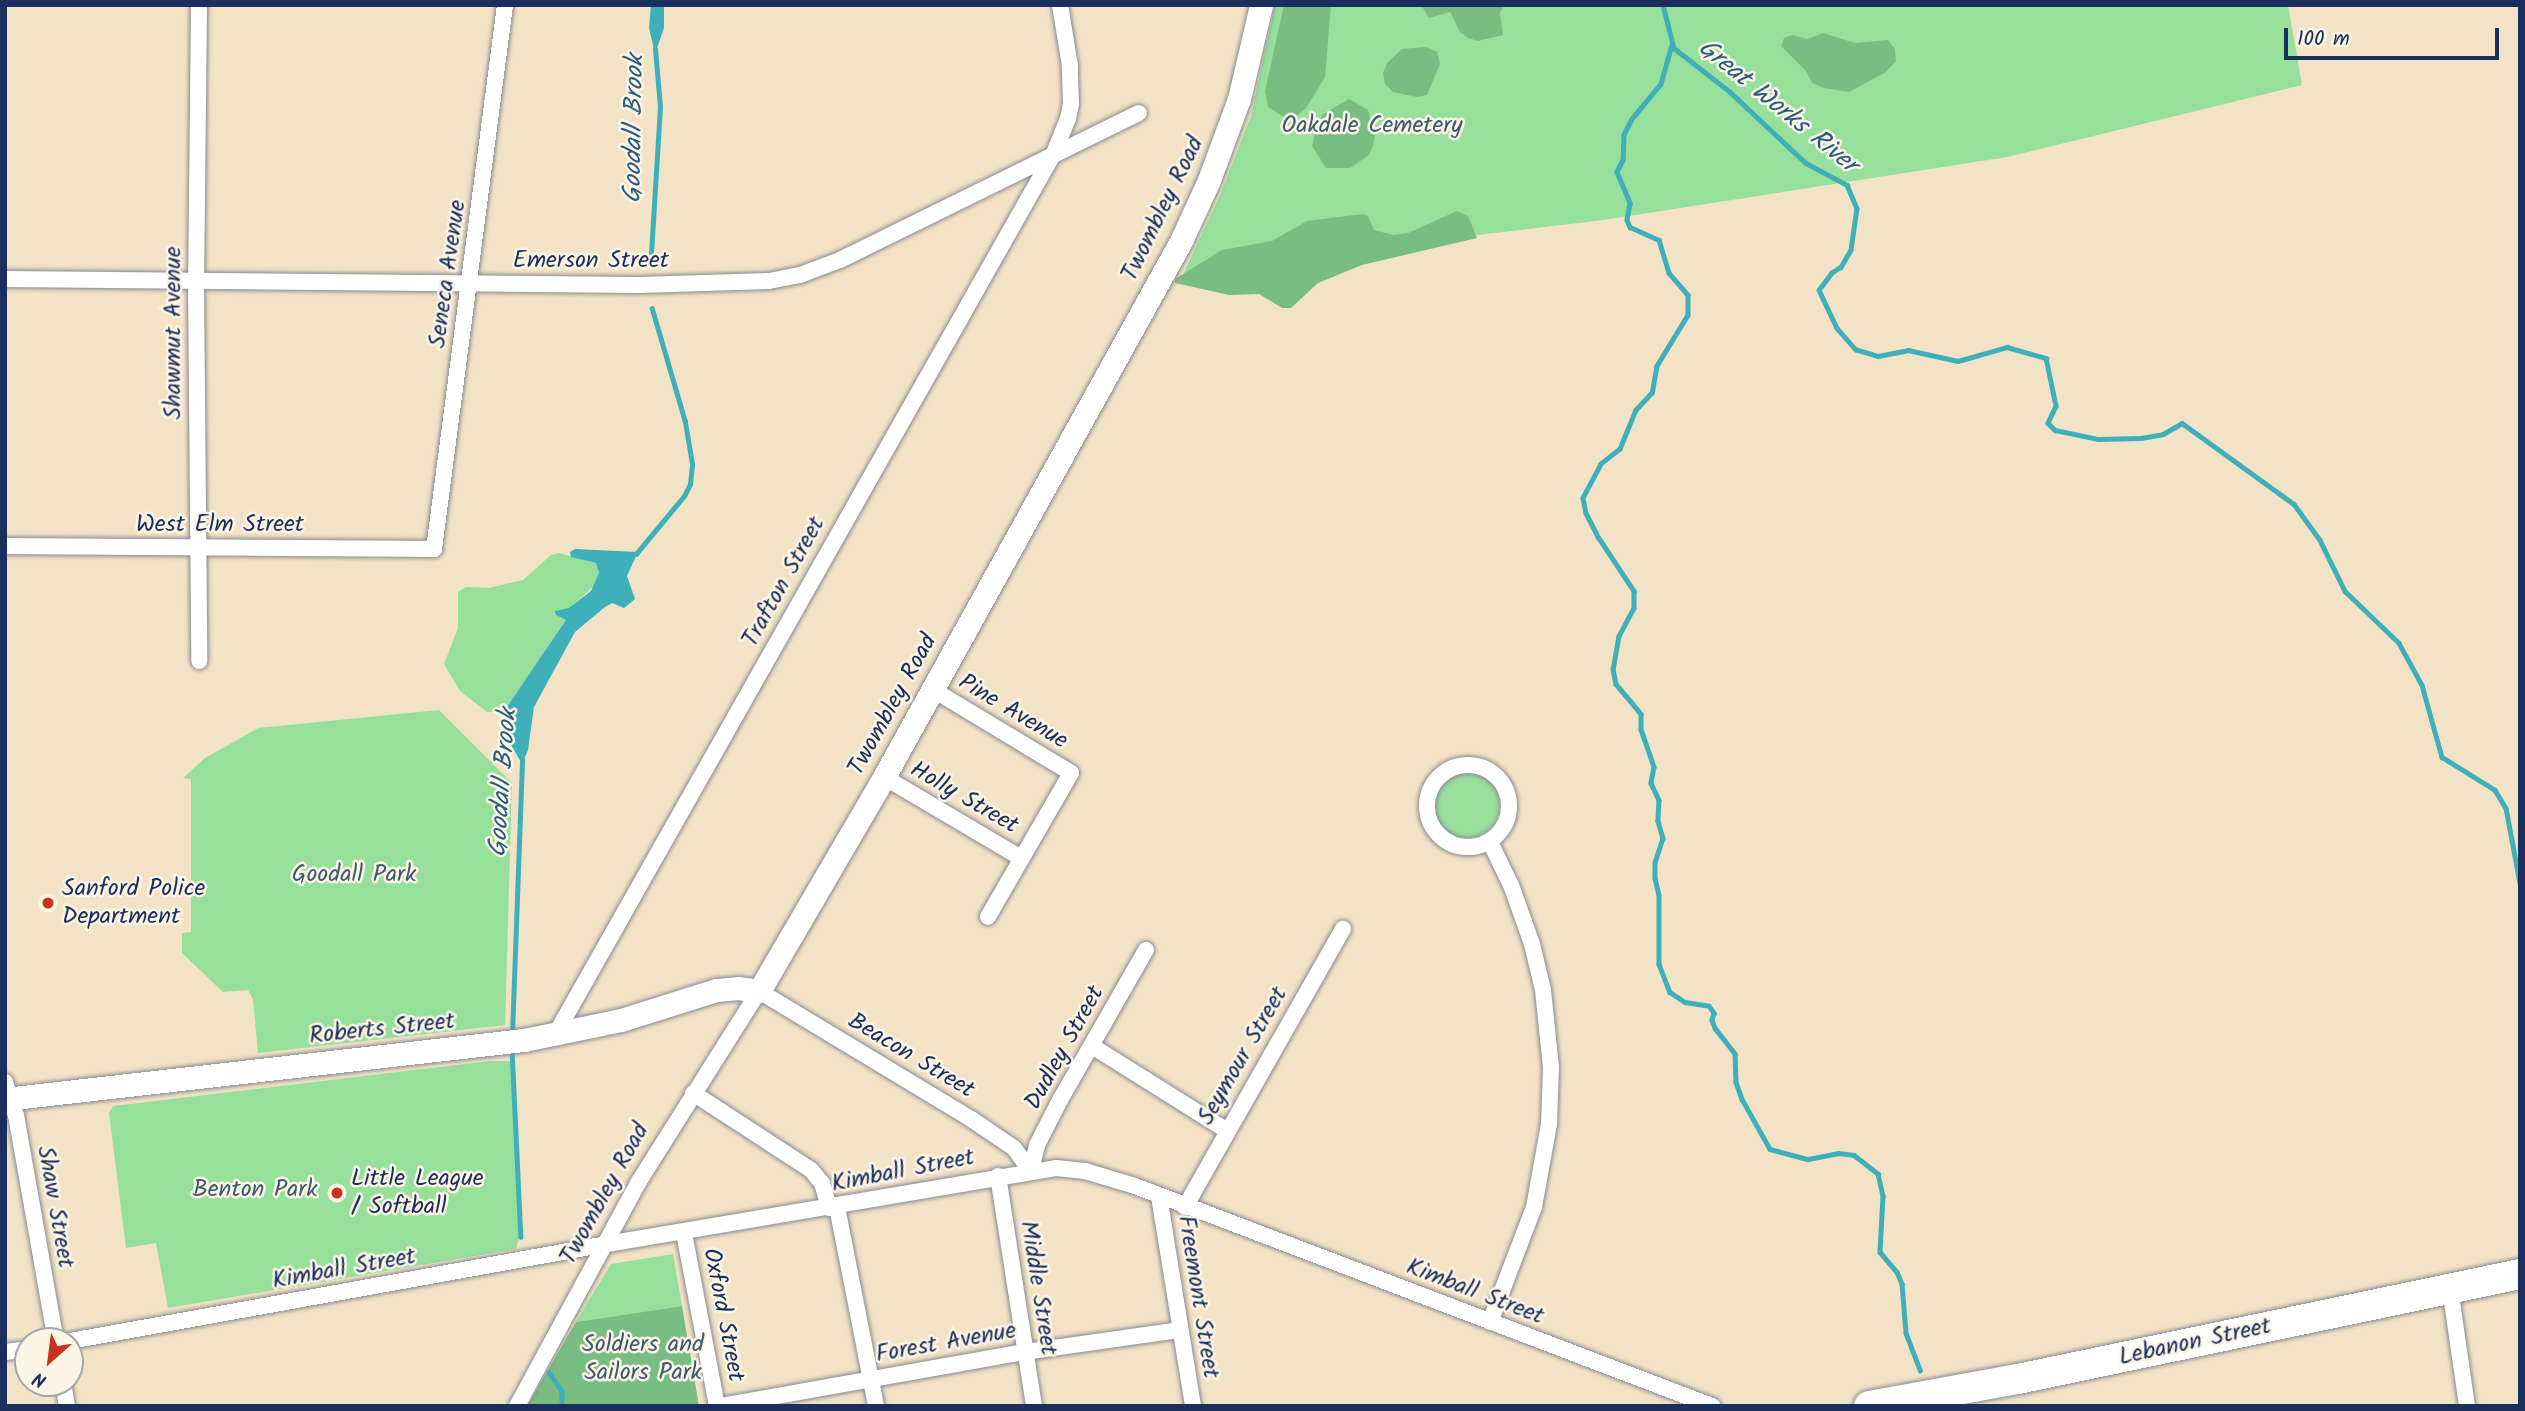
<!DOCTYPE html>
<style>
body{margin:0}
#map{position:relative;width:2525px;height:1411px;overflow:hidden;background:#f3e3c6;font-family:Kalam,sans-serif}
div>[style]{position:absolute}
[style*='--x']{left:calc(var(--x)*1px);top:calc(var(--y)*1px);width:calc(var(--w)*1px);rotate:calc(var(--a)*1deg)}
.green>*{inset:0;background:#96e09b}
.round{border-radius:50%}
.forest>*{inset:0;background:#78be83}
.water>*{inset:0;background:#3fafba}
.stream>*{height:4.5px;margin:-2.25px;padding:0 2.25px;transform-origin:2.25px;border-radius:2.25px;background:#3fafba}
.roads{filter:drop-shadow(0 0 2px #878992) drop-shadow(0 0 2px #878992)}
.street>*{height:16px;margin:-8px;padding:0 8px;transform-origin:8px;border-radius:8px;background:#fff}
.street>.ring{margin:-8px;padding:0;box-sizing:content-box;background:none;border:16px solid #fff;border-radius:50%}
.secondary>*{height:23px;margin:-11.5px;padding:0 11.5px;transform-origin:11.5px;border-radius:11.5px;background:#fff}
.highway>*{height:30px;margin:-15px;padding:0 15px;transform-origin:15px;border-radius:15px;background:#fff}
.dots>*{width:19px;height:19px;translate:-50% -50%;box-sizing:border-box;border:4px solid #fcf5e5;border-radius:50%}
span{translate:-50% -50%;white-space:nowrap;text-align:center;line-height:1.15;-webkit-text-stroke:5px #fcf5e5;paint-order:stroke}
.park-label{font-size:24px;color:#3a5b6d}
.street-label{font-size:24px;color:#1b2f5e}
.poi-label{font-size:24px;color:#1b2f5e}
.left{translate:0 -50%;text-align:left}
.water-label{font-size:26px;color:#285c7e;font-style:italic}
.frame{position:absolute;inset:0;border:7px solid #1b2f5e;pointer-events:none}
.north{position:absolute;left:14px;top:1327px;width:70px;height:70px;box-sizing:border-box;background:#fcf5e5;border:2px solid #a2a6af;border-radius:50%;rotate:208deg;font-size:19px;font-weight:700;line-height:28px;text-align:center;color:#1b2f5e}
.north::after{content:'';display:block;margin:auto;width:24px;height:32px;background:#c8321e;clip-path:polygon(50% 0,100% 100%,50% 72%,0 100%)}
.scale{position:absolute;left:2284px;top:28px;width:215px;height:32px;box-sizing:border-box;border:4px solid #1b2f5e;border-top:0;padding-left:9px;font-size:21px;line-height:24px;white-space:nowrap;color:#1b2f5e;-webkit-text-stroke:5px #fcf5e5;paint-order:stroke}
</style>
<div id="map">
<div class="green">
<i style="clip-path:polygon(1275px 5px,2288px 5px,2302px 85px,2007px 157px,1603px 220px,1395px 245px,1182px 277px,1221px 193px,1251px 116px)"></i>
<i style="clip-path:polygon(559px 553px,596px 563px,599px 573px,597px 583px,569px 609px,557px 610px,558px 616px,566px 620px,516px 696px,502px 712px,487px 712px,460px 691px,444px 664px,458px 628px,458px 592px,466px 587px,489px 588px,523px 580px,551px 555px)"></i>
<i style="clip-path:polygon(439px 710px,512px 783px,505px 1025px,258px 1053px,253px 999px,248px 990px,223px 992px,182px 953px,182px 933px,191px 932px,191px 779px,183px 778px,205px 758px,258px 728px)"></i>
<i class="round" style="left:1434px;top:772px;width:66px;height:66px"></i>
<i style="clip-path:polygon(490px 1061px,511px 1061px,522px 1228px,516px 1249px,168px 1308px,156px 1243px,126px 1248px,109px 1113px,113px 1106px)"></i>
<i style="clip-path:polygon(673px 1254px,682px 1306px,576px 1322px,611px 1264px)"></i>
</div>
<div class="forest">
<i style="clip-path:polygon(1284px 5px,1331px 5px,1325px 77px,1306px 108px,1294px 118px,1287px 119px,1268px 107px,1265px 91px)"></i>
<i style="clip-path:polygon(1421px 5px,1504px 5px,1500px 13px,1503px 35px,1478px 41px,1468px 38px,1460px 32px,1450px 12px,1429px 18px)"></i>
<i style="clip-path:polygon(1823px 33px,1855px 43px,1888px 40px,1895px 49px,1896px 61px,1886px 72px,1849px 92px,1824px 88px,1812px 83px,1806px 71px,1781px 46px,1784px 38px,1792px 35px,1807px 39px)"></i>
<i style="clip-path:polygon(1426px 47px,1437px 52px,1440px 64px,1427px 95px,1417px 97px,1393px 92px,1385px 84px,1383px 73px,1387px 63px,1402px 49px)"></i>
<i style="clip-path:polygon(1349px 99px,1368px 110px,1375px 133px,1373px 146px,1369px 155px,1350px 168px,1326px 168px,1312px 146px,1316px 129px,1323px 114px)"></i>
<i style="clip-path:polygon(1457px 211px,1468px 216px,1477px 238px,1362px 265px,1318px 283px,1291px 308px,1282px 308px,1259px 294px,1229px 295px,1175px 283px,1175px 279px,1222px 250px,1272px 241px,1307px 221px,1362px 214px,1368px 216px,1374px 230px,1393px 235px,1408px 233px)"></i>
<i style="clip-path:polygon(682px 1306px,699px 1406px,527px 1406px,576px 1322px)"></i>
</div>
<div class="water">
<i style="clip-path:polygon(651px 5px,664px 5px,664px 28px,655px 54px,649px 28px)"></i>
<i style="clip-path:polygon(575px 549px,638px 552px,627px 576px,635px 599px,624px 608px,612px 603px,605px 607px,575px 632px,534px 707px,528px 750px,522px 764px,511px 745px,505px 723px,507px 707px,566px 620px,556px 615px,555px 611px,569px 608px,591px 591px,599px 573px,596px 563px,571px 557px,570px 552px)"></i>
</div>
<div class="stream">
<i style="--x:1663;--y:5;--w:44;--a:75.7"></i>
<i style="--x:1674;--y:48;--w:70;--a:38"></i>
<i style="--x:1729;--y:91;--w:105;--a:43.1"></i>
<i style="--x:1806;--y:163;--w:47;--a:28.2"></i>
<i style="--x:1847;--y:185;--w:25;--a:67"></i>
<i style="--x:1857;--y:208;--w:42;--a:98.1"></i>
<i style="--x:1851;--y:250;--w:20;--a:120"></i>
<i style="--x:1841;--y:267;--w:11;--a:146"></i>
<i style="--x:1832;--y:273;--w:21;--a:127"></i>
<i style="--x:1819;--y:290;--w:42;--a:64.7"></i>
<i style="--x:1837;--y:328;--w:28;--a:49"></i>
<i style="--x:1855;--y:349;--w:24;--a:17"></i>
<i style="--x:1878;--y:356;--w:31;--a:-11"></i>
<i style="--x:1908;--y:350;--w:51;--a:12.4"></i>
<i style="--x:1958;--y:361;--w:51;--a:-15.9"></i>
<i style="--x:2007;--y:347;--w:41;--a:15.8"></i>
<i style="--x:2046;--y:358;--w:49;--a:78.2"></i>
<i style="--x:2056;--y:406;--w:19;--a:115"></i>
<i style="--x:2048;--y:423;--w:10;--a:45"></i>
<i style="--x:2055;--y:430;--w:44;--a:11.8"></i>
<i style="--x:2098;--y:439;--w:43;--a:-1.3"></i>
<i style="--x:2141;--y:438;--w:22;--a:-10"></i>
<i style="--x:2163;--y:434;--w:22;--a:-30"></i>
<i style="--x:2182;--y:423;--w:138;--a:35.9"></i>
<i style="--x:2294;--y:504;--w:44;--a:54.2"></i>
<i style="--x:2320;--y:540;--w:57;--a:63.9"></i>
<i style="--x:2345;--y:591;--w:75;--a:43.9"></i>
<i style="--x:2399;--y:643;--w:48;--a:61.3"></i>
<i style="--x:2422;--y:685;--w:75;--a:74.5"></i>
<i style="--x:2442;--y:757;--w:62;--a:31.9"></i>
<i style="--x:2495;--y:790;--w:21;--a:59"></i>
<i style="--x:2506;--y:808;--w:76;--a:79.4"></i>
<i style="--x:1672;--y:45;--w:41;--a:105.8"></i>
<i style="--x:1661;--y:84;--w:45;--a:129.6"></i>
<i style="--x:1632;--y:119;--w:18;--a:117"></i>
<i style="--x:1624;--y:135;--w:25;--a:92"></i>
<i style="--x:1623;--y:160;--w:13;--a:117"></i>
<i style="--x:1617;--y:172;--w:34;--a:67"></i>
<i style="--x:1630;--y:203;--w:17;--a:100"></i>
<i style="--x:1627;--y:220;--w:8;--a:67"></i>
<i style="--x:1630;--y:227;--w:32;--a:24"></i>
<i style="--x:1659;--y:240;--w:34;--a:73"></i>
<i style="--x:1669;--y:273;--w:29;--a:49"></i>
<i style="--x:1688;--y:295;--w:20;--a:90"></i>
<i style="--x:1688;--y:315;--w:60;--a:121.3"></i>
<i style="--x:1657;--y:366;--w:27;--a:100"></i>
<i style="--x:1652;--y:393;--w:23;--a:133"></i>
<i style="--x:1636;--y:410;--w:42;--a:112.3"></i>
<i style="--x:1620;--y:449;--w:24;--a:142"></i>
<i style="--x:1601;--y:464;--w:38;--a:118"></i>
<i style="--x:1583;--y:498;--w:15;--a:79"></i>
<i style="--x:1586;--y:513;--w:28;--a:63"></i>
<i style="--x:1599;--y:538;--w:64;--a:56.6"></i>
<i style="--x:1634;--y:591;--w:17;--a:90"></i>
<i style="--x:1634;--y:608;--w:32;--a:118"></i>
<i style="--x:1619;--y:636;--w:34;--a:100"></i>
<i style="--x:1613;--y:669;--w:15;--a:79"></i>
<i style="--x:1616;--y:684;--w:39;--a:50"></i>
<i style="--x:1641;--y:714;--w:15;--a:90"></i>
<i style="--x:1641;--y:729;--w:40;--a:71.1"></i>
<i style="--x:1654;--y:767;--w:16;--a:101"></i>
<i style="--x:1651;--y:783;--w:19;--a:65"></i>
<i style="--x:1659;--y:800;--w:21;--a:93"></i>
<i style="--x:1658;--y:821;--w:18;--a:74"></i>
<i style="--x:1663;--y:838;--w:25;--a:108"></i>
<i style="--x:1655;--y:862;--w:16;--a:90"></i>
<i style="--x:1655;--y:878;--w:17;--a:77"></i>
<i style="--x:1659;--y:895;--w:69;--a:90"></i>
<i style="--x:1659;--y:964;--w:30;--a:69"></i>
<i style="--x:1670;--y:992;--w:18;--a:34"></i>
<i style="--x:1685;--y:1002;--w:24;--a:9"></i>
<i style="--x:1709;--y:1006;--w:9;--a:54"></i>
<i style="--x:1714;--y:1013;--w:7;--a:106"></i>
<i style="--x:1712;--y:1020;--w:9;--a:69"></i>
<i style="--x:1715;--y:1028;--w:33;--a:52"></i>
<i style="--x:1735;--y:1054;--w:28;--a:88"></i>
<i style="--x:1736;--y:1082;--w:18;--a:71"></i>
<i style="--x:1742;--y:1099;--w:57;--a:60.8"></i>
<i style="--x:1770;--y:1149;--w:39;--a:15"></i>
<i style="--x:1808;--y:1159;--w:31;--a:-11"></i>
<i style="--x:1838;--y:1153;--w:16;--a:7"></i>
<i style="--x:1854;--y:1155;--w:31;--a:38"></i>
<i style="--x:1878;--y:1174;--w:23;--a:77"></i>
<i style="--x:1883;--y:1196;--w:56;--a:93.1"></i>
<i style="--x:1880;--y:1252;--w:26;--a:50"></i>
<i style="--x:1897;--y:1272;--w:13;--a:67"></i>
<i style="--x:1902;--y:1284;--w:49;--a:85.3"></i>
<i style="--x:1906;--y:1333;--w:40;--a:69"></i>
<i style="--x:651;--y:254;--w:147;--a:-86.5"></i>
<i style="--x:660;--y:107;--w:58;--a:-94.9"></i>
<i style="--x:636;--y:554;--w:75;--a:-50.4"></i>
<i style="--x:684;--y:496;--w:13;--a:-63"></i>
<i style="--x:690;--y:484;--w:20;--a:-84"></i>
<i style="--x:692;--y:464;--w:43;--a:-99.5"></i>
<i style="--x:685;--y:422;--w:118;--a:-106.3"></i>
<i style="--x:512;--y:1034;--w:275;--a:-87.9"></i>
<i style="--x:512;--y:1049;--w:188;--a:87.3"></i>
<i style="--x:549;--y:1372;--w:23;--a:56"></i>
<i style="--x:562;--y:1391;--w:15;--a:90"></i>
</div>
<div class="roads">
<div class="street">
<i style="--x:199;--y:5;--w:276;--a:90.6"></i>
<i style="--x:196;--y:281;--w:380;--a:89.5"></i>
<i style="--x:5;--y:279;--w:634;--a:0.54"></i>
<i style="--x:639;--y:285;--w:130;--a:-1.8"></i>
<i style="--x:769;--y:281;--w:32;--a:-11"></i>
<i style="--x:800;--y:275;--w:43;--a:-20.6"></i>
<i style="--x:840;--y:260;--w:333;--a:-26.2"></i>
<i style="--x:5;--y:546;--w:429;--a:0.4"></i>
<i style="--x:434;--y:549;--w:549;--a:-82.56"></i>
<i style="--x:932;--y:689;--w:162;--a:31.1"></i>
<i style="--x:1071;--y:773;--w:166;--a:120"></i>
<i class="ring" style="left:1427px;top:765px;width:66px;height:66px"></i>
<i style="--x:884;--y:777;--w:159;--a:30.6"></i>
<i style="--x:1490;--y:842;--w:48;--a:64"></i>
<i style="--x:1511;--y:885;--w:63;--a:70.4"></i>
<i style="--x:1532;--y:944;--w:47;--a:76.6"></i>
<i style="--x:1543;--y:990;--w:77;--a:84.1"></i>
<i style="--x:1551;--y:1067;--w:57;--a:92"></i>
<i style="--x:1549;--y:1124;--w:84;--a:100.2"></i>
<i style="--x:1534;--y:1207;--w:123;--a:110.9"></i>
<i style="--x:555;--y:1035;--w:1013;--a:-60.5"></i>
<i style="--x:1054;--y:153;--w:37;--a:-68"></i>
<i style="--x:1068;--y:119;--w:16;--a:-79"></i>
<i style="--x:1071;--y:103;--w:37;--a:-92"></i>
<i style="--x:1070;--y:66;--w:62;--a:-99.3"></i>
<i style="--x:1092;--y:1046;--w:158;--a:32.1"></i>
<i style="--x:5;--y:1082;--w:35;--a:72"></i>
<i style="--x:16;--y:1115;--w:230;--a:80"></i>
<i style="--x:693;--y:1093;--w:141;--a:33.1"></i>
<i style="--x:811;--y:1170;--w:17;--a:50"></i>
<i style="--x:822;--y:1183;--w:26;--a:74"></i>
<i style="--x:1031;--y:1171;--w:27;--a:-77"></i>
<i style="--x:1037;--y:1145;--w:51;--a:-62.9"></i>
<i style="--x:1060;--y:1100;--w:173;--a:-60.2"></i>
<i style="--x:998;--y:1176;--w:233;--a:81.1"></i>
<i style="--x:1159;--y:1196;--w:213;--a:80.8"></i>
<i style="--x:837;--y:1207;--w:203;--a:78.9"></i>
<i style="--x:1185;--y:1207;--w:320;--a:-60.4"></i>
<i style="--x:684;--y:1233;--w:176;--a:79.2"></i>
<i style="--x:2450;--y:1288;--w:119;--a:81.8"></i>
<i style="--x:70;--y:1341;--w:546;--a:-10.24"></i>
<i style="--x:607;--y:1244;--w:455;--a:-9.6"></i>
<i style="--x:1056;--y:1168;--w:29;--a:6"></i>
<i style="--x:1085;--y:1171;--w:52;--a:16.7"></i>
<i style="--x:1135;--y:1186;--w:618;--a:20.87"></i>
<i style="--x:5;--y:1352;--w:23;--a:-7"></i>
<i style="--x:63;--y:1383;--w:23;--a:80"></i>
<i style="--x:517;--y:1406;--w:254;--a:-61.5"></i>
<i style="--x:638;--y:1183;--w:227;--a:-57.8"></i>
<i style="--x:759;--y:991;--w:248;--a:31.1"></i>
<i style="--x:971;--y:1119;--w:52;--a:34"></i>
<i style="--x:1014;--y:1148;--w:29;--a:54"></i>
<i style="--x:721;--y:1406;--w:309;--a:-10.1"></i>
<i style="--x:1025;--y:1352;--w:156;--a:-8.1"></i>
</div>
<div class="secondary">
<i style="--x:5;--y:1099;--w:522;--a:-6.49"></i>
<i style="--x:524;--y:1040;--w:99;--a:-11.7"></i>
<i style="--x:621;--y:1020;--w:100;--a:-17.5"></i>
<i style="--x:716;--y:990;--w:22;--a:-5"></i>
<i style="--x:738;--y:988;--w:21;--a:8"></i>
<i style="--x:759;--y:991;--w:248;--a:-59.7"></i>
<i style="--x:884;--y:777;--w:613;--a:-61.01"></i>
<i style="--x:1181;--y:241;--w:67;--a:-65.3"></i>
<i style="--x:1209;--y:180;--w:86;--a:-69.7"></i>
<i style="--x:1239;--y:99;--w:97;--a:-76.8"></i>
</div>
<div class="highway">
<i style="--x:1869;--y:1406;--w:151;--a:-10.3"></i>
<i style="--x:2018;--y:1379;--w:513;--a:-11.81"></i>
</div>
</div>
<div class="dots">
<i style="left:48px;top:903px;background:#c8321e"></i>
<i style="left:337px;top:1193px;background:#c8321e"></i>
</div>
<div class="park-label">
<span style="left:1372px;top:126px">Oakdale Cemetery</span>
<span style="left:354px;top:875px">Goodall Park</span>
<span style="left:255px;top:1190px">Benton Park</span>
<span style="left:643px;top:1359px">Soldiers and<br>Sailors Park</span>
</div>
<div class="street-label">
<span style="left:1163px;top:209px;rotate:-64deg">Twombley Road</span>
<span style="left:591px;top:261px">Emerson Street</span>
<span style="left:448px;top:274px;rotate:-82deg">Seneca Avenue</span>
<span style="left:174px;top:333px;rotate:-90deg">Shawmut Avenue</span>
<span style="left:220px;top:525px">West Elm Street</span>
<span style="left:784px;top:582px;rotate:-61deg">Trafton Street</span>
<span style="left:893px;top:705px;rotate:-61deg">Twombley Road</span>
<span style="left:1013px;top:712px;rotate:31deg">Pine Avenue</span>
<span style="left:964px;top:798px;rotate:30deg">Holly Street</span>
<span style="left:382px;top:1029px;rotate:-6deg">Roberts Street</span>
<span style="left:1065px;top:1048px;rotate:-61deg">Dudley Street</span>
<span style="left:911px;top:1056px;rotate:31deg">Beacon Street</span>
<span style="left:1243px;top:1056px;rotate:-60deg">Seymour Street</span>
<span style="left:903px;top:1171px;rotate:-11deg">Kimball Street</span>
<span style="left:605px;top:1194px;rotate:-61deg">Twombley Road</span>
<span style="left:55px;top:1207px;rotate:80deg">Shaw Street</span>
<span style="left:344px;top:1269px;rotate:-10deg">Kimball Street</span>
<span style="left:1038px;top:1288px;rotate:81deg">Middle Street</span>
<span style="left:1475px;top:1292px;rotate:21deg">Kimball Street</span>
<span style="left:1198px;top:1297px;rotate:81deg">Freemont Street</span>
<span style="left:723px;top:1315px;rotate:79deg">Oxford Street</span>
<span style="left:2195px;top:1342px;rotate:-12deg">Lebanon Street</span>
<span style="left:946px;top:1343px;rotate:-10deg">Forest Avenue</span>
</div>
<div class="poi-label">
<span class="left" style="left:62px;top:903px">Sanford Police<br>Department</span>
<span class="left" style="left:351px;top:1193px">Little League<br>/ Softball</span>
</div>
<div class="water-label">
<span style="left:1777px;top:107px;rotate:39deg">Great Works River</span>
<span style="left:635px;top:129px;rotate:-89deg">Goodall Brook</span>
<span style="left:504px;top:783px;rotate:-86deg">Goodall Brook</span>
</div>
<div class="frame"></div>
<div class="north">N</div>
<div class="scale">100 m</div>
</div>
